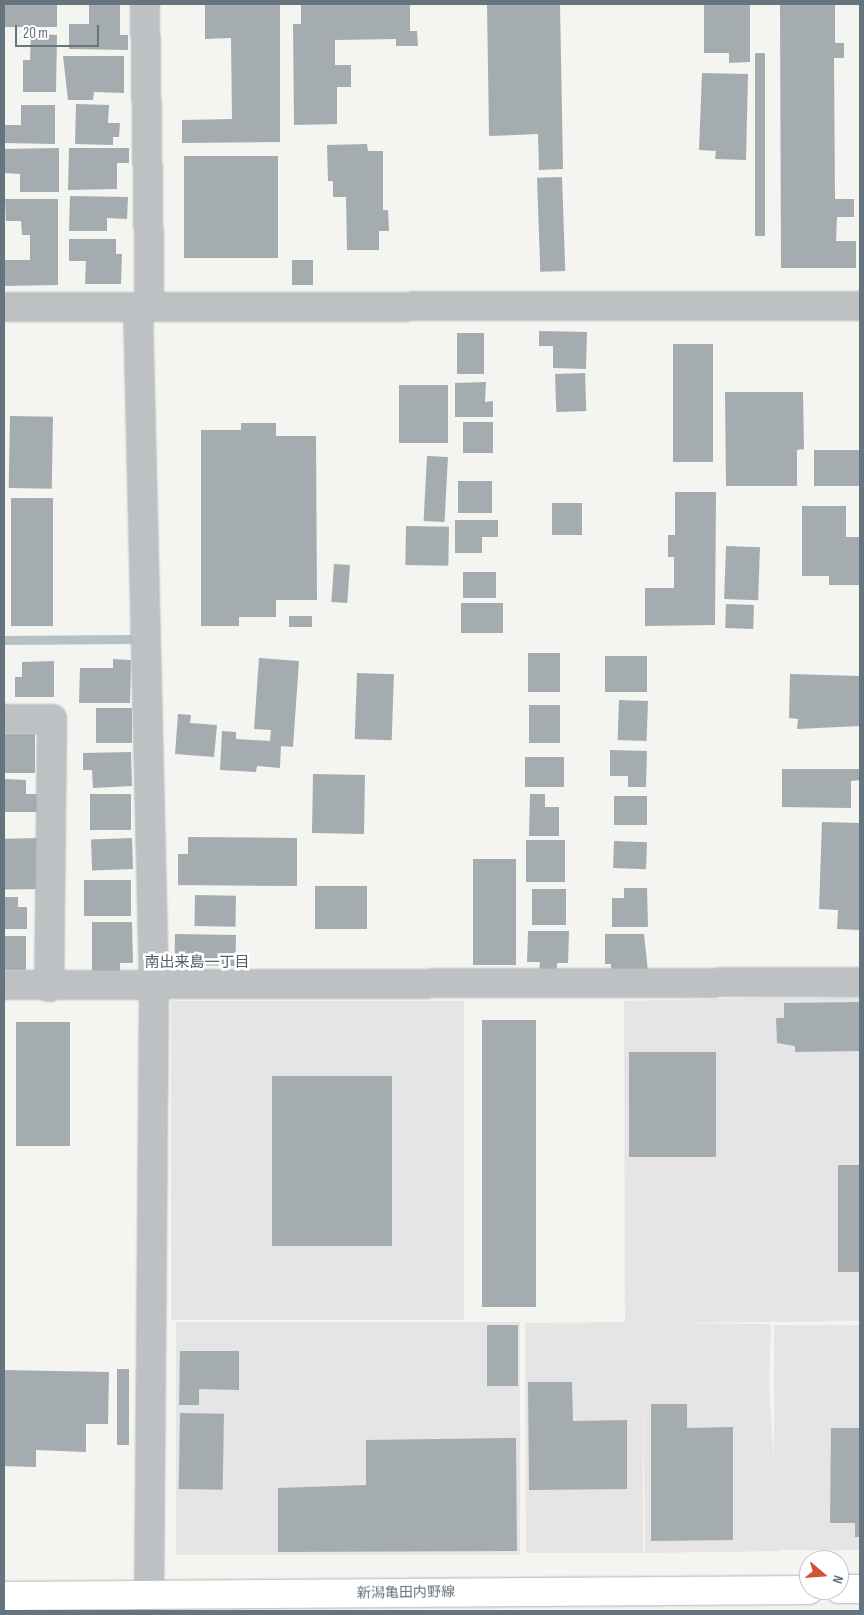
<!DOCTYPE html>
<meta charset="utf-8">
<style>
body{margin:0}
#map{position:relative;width:864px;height:1615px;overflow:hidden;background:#f4f4f0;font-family:"Sofia Sans Condensed","Noto Sans JP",sans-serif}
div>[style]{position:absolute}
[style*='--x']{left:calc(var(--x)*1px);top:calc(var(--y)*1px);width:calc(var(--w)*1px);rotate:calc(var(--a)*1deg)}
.built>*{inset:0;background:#e4e5e4;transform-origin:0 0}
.stream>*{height:9px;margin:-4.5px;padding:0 4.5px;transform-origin:4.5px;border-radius:4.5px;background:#b6c1c4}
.building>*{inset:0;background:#a4acb0;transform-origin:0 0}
.roads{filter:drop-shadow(0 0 1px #b1b5b8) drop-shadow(0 0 1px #b1b5b8)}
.minor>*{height:28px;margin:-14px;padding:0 14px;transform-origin:14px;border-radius:14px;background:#bdc1c4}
.primary>*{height:28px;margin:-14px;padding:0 14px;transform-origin:14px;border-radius:14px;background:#fff}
span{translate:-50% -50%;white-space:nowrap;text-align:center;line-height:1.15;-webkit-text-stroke:5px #fff;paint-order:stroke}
.street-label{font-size:14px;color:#66747f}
.neighbourhood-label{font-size:15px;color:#535d64}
.frame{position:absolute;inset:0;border:5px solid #66747f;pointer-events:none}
.north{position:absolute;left:799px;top:1550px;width:50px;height:50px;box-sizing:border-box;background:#fff;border:1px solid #c2c7cc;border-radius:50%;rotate:108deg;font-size:14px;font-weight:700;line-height:20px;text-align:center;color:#66747f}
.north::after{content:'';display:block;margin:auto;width:18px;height:22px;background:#d25132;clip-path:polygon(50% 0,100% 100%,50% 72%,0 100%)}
.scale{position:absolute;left:15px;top:25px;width:84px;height:22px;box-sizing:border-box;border:2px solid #66747f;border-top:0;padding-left:6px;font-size:15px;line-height:18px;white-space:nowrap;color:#66747f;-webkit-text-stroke:4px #fff;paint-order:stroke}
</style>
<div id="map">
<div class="built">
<i style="clip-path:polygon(860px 996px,860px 1321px,664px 1323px,771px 1324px,769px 1385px,780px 1551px,645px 1553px,643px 1391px,643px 1553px,526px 1553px,525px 1323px,625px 1322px,624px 1001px)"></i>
<i style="left:171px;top:1001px;width:293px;height:319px"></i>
<i style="left:520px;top:1322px;width:233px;height:344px;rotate:90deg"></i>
<i style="left:774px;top:1325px;width:86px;height:225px"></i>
</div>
<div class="stream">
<i style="--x:4;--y:640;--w:125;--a:-0.5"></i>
</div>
<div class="building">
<i style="left:4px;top:4px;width:53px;height:23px"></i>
<i style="clip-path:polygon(89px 4px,120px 4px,120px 35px,128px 35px,128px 50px,69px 49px,69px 24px,89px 24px)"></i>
<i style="clip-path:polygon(205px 4px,280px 4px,280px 142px,182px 143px,182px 120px,232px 119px,231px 38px,205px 39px)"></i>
<i style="clip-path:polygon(301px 4px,410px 4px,410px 31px,417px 31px,418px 46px,396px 46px,396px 39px,335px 40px,335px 65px,351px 65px,351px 87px,337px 87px,337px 124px,294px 125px,293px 24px,301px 24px)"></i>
<i style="clip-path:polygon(487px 4px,560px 4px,563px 169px,539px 170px,538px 134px,489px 136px)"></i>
<i style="clip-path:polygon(704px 4px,750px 4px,750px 62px,729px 63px,729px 53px,704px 53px)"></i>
<i style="clip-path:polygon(780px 4px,835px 5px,835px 43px,844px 43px,844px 58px,834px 58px,835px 199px,854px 199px,854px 217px,837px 217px,836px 241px,856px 241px,856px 268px,781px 268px)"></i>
<i style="clip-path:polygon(31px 34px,57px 35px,56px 92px,23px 92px,23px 60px,30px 60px)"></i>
<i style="left:755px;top:53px;width:10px;height:183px"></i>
<i style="clip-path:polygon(63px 56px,124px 56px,124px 93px,94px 92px,93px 100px,68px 100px)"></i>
<i style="clip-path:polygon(702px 73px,748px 74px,746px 160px,715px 159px,716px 151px,699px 150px)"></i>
<i style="clip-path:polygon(76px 104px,109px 105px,108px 123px,120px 123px,119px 137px,113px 137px,113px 145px,75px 144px)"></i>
<i style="clip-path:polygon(21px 105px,55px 105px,55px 144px,4px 143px,4px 125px,21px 125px)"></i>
<i style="clip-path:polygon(367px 144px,368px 151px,383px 151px,383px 210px,388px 210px,389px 231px,379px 231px,379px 250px,347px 250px,346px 197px,333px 197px,333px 181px,328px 181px,327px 145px)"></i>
<i style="clip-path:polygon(59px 148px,59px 192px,20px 192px,20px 174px,4px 173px,4px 149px)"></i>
<i style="clip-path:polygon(69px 148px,129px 148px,129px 163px,117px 163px,117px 189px,68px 190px)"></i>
<i style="left:184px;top:156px;width:94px;height:102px"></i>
<i style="left:562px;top:177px;width:94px;height:25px;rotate:88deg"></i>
<i style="clip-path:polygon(70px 196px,128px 197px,127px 219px,107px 218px,107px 231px,69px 231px)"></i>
<i style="clip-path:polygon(5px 199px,58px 199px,58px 285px,4px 286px,4px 260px,30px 260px,30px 235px,22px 235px,21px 221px,6px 221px)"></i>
<i style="clip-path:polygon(69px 239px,116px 239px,116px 254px,122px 254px,121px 284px,85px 284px,86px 261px,69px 261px)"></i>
<i style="left:292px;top:260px;width:21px;height:25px"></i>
<i style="clip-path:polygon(539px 331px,587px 332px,586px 369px,553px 368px,553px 346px,539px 346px)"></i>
<i style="left:457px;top:333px;width:27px;height:41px"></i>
<i style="left:673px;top:344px;width:40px;height:118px"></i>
<i style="left:585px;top:373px;width:38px;height:30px;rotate:88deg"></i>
<i style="clip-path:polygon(486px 382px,485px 402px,493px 401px,493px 417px,455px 417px,455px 383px)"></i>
<i style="left:399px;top:385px;width:49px;height:58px"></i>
<i style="clip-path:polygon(725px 392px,803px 392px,804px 449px,797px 450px,797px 486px,726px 486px)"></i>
<i style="left:10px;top:416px;width:43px;height:72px;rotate:1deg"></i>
<i style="left:463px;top:422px;width:30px;height:31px"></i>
<i style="clip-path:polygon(241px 423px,276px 423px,276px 436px,316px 436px,317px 600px,276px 600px,276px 617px,239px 617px,239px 626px,201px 626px,201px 430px,241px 430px)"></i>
<i style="left:814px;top:450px;width:46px;height:36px"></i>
<i style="left:427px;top:456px;width:21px;height:65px;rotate:3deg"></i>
<i style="left:458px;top:481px;width:34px;height:32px"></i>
<i style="clip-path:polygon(675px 492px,716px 492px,715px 625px,645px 626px,645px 588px,674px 588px,674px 557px,668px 557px,668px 535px,675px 535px)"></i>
<i style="left:11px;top:498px;width:42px;height:128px"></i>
<i style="left:552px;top:503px;width:30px;height:32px"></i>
<i style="clip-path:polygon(802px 506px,846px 506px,846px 537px,860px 537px,860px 585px,829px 585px,829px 576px,802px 576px)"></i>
<i style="clip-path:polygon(455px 520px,498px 520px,498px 537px,482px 537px,482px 553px,455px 553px)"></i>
<i style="left:406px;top:526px;width:43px;height:39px;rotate:1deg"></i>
<i style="left:726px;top:546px;width:34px;height:53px;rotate:2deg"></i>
<i style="left:334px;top:564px;width:16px;height:38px;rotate:4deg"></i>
<i style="left:463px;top:572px;width:33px;height:26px"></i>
<i style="left:461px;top:603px;width:42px;height:30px"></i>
<i style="left:726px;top:604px;width:28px;height:24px;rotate:2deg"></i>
<i style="left:312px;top:616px;width:11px;height:23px;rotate:90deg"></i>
<i style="left:528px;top:653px;width:32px;height:39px"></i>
<i style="left:605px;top:656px;width:42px;height:36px"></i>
<i style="clip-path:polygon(259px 658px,299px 661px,293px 747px,281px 746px,280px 768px,257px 766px,256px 772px,220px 770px,222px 731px,236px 732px,236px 739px,270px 741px,271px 730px,254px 729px)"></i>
<i style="clip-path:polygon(113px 659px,131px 660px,130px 703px,79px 703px,80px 668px,113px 668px)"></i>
<i style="clip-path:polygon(54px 661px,54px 697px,15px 697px,15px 677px,22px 677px,22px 662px)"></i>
<i style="left:357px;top:673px;width:37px;height:66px;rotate:2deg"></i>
<i style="clip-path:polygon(790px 674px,860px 676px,860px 726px,797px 729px,798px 719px,789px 718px)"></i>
<i style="left:619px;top:700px;width:29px;height:40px;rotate:2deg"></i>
<i style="left:529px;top:705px;width:31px;height:38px"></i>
<i style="left:96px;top:708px;width:36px;height:35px"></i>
<i style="clip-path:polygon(178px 714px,191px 715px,190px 723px,217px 725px,214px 757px,175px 754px)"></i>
<i style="left:4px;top:734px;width:31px;height:39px"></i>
<i style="clip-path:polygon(610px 750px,647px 751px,646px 787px,628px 787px,628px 776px,610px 776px)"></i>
<i style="clip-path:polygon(131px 752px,132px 786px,93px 788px,92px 770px,83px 770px,83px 753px)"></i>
<i style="left:525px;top:757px;width:39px;height:30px"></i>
<i style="clip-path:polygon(782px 769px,860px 769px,860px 780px,851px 781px,851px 808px,782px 807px)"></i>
<i style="left:313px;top:774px;width:52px;height:59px;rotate:1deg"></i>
<i style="clip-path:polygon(4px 779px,26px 780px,26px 794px,41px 794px,41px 812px,4px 812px)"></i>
<i style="left:131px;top:794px;width:36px;height:41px;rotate:90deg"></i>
<i style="clip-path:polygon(530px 794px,545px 794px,545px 807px,559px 807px,559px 836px,529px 836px)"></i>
<i style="left:614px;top:796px;width:33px;height:29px"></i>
<i style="clip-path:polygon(822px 822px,860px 823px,860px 930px,837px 929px,838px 910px,819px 909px)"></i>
<i style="clip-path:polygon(188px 837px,297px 838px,297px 886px,178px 885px,178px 854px,188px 854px)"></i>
<i style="left:40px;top:838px;width:51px;height:36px;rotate:89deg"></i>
<i style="left:132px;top:838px;width:31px;height:41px;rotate:88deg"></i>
<i style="left:526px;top:840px;width:39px;height:42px"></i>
<i style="left:614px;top:841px;width:33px;height:27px;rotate:2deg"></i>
<i style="left:473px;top:859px;width:43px;height:106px"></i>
<i style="left:84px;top:880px;width:47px;height:36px"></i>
<i style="left:315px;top:886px;width:52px;height:43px"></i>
<i style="clip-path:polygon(624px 888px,647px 888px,648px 927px,612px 927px,612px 898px,624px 898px)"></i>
<i style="left:532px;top:889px;width:34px;height:36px"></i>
<i style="left:195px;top:895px;width:41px;height:31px;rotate:1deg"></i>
<i style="clip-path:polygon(4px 897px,18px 897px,18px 907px,27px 907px,27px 929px,4px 929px)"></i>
<i style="clip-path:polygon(92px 922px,132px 922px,133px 963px,120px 963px,120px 971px,92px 972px)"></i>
<i style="clip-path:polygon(528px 931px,569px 931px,568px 963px,557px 963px,557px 972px,539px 971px,540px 962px,527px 962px)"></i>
<i style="left:175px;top:934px;width:61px;height:31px;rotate:1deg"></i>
<i style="clip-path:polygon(605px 934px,644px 934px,648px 972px,611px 972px,611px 964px,605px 964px)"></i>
<i style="left:4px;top:936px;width:22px;height:34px"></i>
<i style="clip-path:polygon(860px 1002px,860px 1051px,795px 1052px,795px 1046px,777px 1043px,776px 1018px,784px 1018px,784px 1003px)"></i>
<i style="left:482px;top:1020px;width:54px;height:287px"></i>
<i style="left:16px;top:1022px;width:54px;height:124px"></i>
<i style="left:716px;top:1052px;width:105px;height:87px;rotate:90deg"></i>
<i style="left:272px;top:1076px;width:120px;height:170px"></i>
<i style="left:838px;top:1165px;width:22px;height:107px"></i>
<i style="left:487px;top:1325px;width:31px;height:61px"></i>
<i style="clip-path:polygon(180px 1351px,239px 1351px,239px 1390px,199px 1389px,199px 1405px,179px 1405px)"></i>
<i style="left:117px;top:1369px;width:12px;height:76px"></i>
<i style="clip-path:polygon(4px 1370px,109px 1372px,108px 1424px,86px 1424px,86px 1452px,36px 1450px,36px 1467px,4px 1466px)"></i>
<i style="clip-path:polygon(528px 1382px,572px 1382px,573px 1421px,627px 1420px,627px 1489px,529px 1490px)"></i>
<i style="clip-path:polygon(651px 1404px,687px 1404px,687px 1428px,733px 1427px,733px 1540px,651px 1541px)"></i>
<i style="left:180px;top:1413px;width:44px;height:76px;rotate:1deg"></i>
<i style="clip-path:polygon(831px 1428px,860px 1428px,860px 1537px,855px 1537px,855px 1523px,830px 1523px)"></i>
<i style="clip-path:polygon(516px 1438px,517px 1551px,278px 1552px,278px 1488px,366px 1485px,366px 1440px)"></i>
</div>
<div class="roads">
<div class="minor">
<i style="--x:145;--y:4;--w:303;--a:89.1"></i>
<i style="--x:4;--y:307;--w:856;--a:-0.07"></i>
<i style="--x:138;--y:307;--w:680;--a:88.65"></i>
<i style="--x:154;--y:987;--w:624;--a:90.46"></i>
<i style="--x:4;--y:719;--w:48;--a:0"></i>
<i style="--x:52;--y:719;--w:268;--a:90.6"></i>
<i style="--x:4;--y:985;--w:856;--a:-0.2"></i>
</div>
<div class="primary">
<i style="--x:839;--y:1589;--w:21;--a:0"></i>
<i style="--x:4;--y:1596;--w:805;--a:-0.43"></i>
</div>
</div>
<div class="street-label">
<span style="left:406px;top:1593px;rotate:-1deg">新潟亀田内野線</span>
</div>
<div class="neighbourhood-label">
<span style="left:197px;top:963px">南出来島一丁目</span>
</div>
<div class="frame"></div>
<div class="north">N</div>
<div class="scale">20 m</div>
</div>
